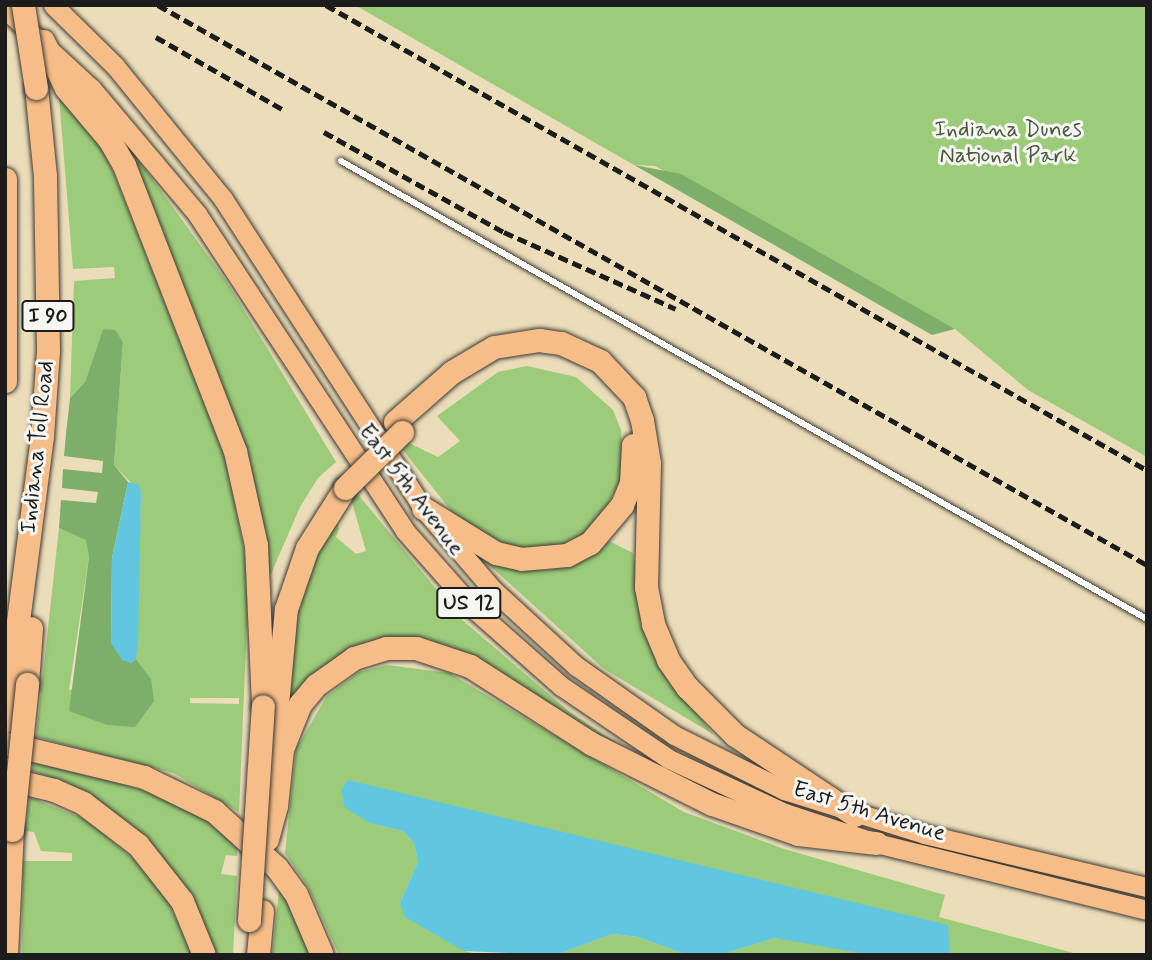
<!DOCTYPE html>
<style>
body{margin:0}
#map{position:relative;width:1152px;height:960px;overflow:hidden;background:#ebddb9;font-family:Mynerve,sans-serif}
div>[style]{position:absolute}
[style*='--x']{left:calc(var(--x)*1px);top:calc(var(--y)*1px);width:calc(var(--w)*1px);rotate:calc(var(--a)*1deg)}
.green>*{inset:0;background:#9ccb7a}
.forest>*{inset:0;background:#7daf6a}
.water>*{inset:0;background:#61c6df}
.roads{filter:drop-shadow(0 0 2px #3b3934) drop-shadow(0 0 2px #3b3934)}
.service>*{height:6px;margin:-3px;padding:0 3px;transform-origin:3px;border-radius:3px;background:#fff}
.primary>*{height:19px;margin:-9.5px;padding:0 9.5px;transform-origin:9.5px;border-radius:9.5px;background:#f7bd88}
.motorway>*{height:23px;margin:-11.5px;padding:0 11.5px;transform-origin:11.5px;border-radius:11.5px;background:#f7bd88}
.rail>*{height:4.5px;margin-top:-2.25px;transform-origin:0;background:repeating-linear-gradient(90deg,#1c1c1c 0 10px,transparent 0 15px)}
.bridges{filter:drop-shadow(0 0 2px #3b3934) drop-shadow(0 0 2px #3b3934)}
.motorway-bridge>*{height:23px;margin:-11.5px;padding:0 11.5px;transform-origin:11.5px;border-radius:11.5px;background:#f7bd88}
span{translate:-50% -50%;white-space:nowrap;text-align:center;line-height:1.15;-webkit-text-stroke:6px #f6f6f2;paint-order:stroke}
.shield-label span{padding:2px 5px;background:#f6f6f2;border:2px solid;border-radius:5px;-webkit-text-stroke-width:0}
.shield-label{font-size:21px;color:#1c1c1c;font-weight:700}
.park-label{font-size:23px;color:#49593d}
.street-label{font-size:23px;color:#1c1c1c}
.frame{position:absolute;inset:0;border:7px solid #1c1c1c;pointer-events:none}
</style>
<div id="map">
<div class="green">
<i style="clip-path:polygon(355px 5px,1147px 5px,1147px 457px,1028px 390px,955px 329px,655px 166px,634px 165px)"></i>
<i style="clip-path:polygon(evenodd,59px 97px,97px 139px,113px 171px,225px 457px,249px 575px,239px 812px,173px 773px,36px 737px,59px 528px,87px 540px,89px 557px,69px 690px,151px 679px,136px 659px,141px 493px,114px 465px,123px 342px,115px 331px,103px 329px,85px 382px,70px 398px,74px 281px,115px 278px,114px 267px,73px 269px,59px 97px,190px 698px,239px 698px,239px 704px,190px 703px,190px 698px)"></i>
<i style="clip-path:polygon(133px 161px,140px 162px,227px 282px,336px 462px,318px 478px,300px 507px,271px 574px,267px 573px)"></i>
<i style="clip-path:polygon(527px 366px,576px 377px,613px 410px,621px 430px,623px 474px,604px 513px,590px 530px,570px 543px,523px 550px,500px 546px,457px 518px,402px 449px,409px 443px,438px 457px,460px 441px,437px 416px,498px 372px)"></i>
<i style="clip-path:polygon(356px 492px,461px 619px,571px 713px,635px 756px,480px 666px,389px 643px,288px 708px,296px 618px,319px 551px,336px 519px,339px 529px,336px 537px,356px 554px,366px 551px,351px 499px)"></i>
<i style="clip-path:polygon(609px 541px,633px 553px,645px 633px,668px 678px,713px 734px,604px 669px,477px 554px,522px 570px,548px 570px,573px 564px)"></i>
<i style="clip-path:polygon(387px 665px,449px 673px,684px 812px,784px 849px,945px 895px,939px 917px,1081px 955px,948px 955px,950px 950px,370px 823px,403px 831px,414px 843px,418px 862px,400px 903px,464px 951px,482px 955px,339px 955px,308px 887px,285px 853px,296px 749px,327px 696px,359px 672px)"></i>
<i style="clip-path:polygon(33px 759px,181px 801px,237px 840px,237px 856px,226px 855px,221px 874px,237px 876px,233px 955px,213px 955px,195px 912px,56px 779px,32px 771px)"></i>
<i style="clip-path:polygon(29px 797px,85px 819px,141px 865px,167px 899px,192px 955px,22px 955px,23px 861px,72px 861px,72px 853px,41px 851px,34px 832px,25px 831px)"></i>
<i style="clip-path:polygon(280px 882px,316px 955px,272px 955px)"></i>
<i style="clip-path:polygon(612px 934px,638px 937px,687px 955px,556px 955px)"></i>
<i style="clip-path:polygon(775px 938px,807px 940px,872px 955px,720px 955px)"></i>
</div>
<div class="forest">
<i style="clip-path:polygon(634px 165px,681px 174px,955px 329px,932px 335px)"></i>
<i style="clip-path:polygon(103px 329px,115px 330px,123px 342px,114px 465px,128px 482px,112px 558px,111px 643px,131px 663px,136px 659px,151px 679px,154px 701px,135px 727px,107px 725px,69px 711px,89px 557px,86px 540px,59px 528px,61px 500px,96px 503px,98px 492px,62px 488px,63px 469px,102px 473px,103px 461px,64px 456px,66px 434px,70px 398px,85px 382px)"></i>
</div>
<div class="water">
<i style="clip-path:polygon(128px 482px,139px 485px,141px 493px,138px 646px,136px 659px,131px 663px,122px 660px,111px 643px,112px 558px)"></i>
<i style="clip-path:polygon(348px 780px,948px 925px,950px 950px,948px 955px,872px 955px,775px 938px,720px 955px,687px 955px,638px 937px,612px 934px,556px 955px,464px 951px,405px 917px,400px 903px,418px 862px,414px 843px,403px 831px,370px 823px,345px 808px,341px 790px)"></i>
</div>
<div class="roads">
<div class="service">
<i style="--x:341;--y:161;--w:927;--a:29.61"></i>
</div>
<div class="primary">
<i style="--x:53;--y:5;--w:87;--a:44.5"></i>
<i style="--x:115;--y:66;--w:171;--a:50.9"></i>
<i style="--x:223;--y:199;--w:368;--a:57.1"></i>
<i style="--x:423;--y:508;--w:108;--a:49.5"></i>
<i style="--x:493;--y:590;--w:113;--a:42.5"></i>
<i style="--x:576;--y:666;--w:120;--a:35.1"></i>
<i style="--x:674;--y:735;--w:123;--a:26.6"></i>
<i style="--x:784;--y:790;--w:147;--a:17.4"></i>
<i style="--x:924;--y:834;--w:229;--a:13.4"></i>
<i style="--x:5;--y:9;--w:117;--a:42.6"></i>
<i style="--x:91;--y:88;--w:165;--a:49.9"></i>
<i style="--x:197;--y:214;--w:379;--a:56.7"></i>
<i style="--x:405;--y:531;--w:106;--a:48.5"></i>
<i style="--x:475;--y:610;--w:115;--a:41.5"></i>
<i style="--x:561;--y:686;--w:130;--a:34.1"></i>
<i style="--x:669;--y:759;--w:128;--a:25"></i>
<i style="--x:785;--y:813;--w:96;--a:18.2"></i>
<i style="--x:876;--y:843;--w:279;--a:13.9"></i>
</div>
<div class="motorway">
<i style="--x:43;--y:41;--w:52;--a:63.9"></i>
<i style="--x:66;--y:88;--w:67;--a:49.9"></i>
<i style="--x:109;--y:139;--w:30;--a:60"></i>
<i style="--x:124;--y:165;--w:307;--a:68.8"></i>
<i style="--x:235;--y:451;--w:96;--a:77.4"></i>
<i style="--x:256;--y:545;--w:161;--a:87.5"></i>
<i style="--x:5;--y:179;--w:202;--a:90"></i>
<i style="--x:395;--y:422;--w:76;--a:-41.3"></i>
<i style="--x:452;--y:372;--w:49;--a:-30.8"></i>
<i style="--x:494;--y:347;--w:46;--a:-8.8"></i>
<i style="--x:539;--y:340;--w:22;--a:8"></i>
<i style="--x:561;--y:343;--w:43;--a:24.8"></i>
<i style="--x:600;--y:361;--w:50;--a:46.6"></i>
<i style="--x:634;--y:397;--w:24;--a:71"></i>
<i style="--x:642;--y:420;--w:44;--a:80.8"></i>
<i style="--x:649;--y:463;--w:124;--a:91.4"></i>
<i style="--x:646;--y:587;--w:38;--a:79"></i>
<i style="--x:653;--y:624;--w:39;--a:67"></i>
<i style="--x:668;--y:660;--w:33;--a:55"></i>
<i style="--x:687;--y:687;--w:68;--a:45"></i>
<i style="--x:735;--y:735;--w:144;--a:33.7"></i>
<i style="--x:423;--y:508;--w:86;--a:31.7"></i>
<i style="--x:496;--y:553;--w:26;--a:13"></i>
<i style="--x:521;--y:559;--w:46;--a:-5"></i>
<i style="--x:567;--y:555;--w:26;--a:-28"></i>
<i style="--x:590;--y:543;--w:50;--a:-49.9"></i>
<i style="--x:622;--y:505;--w:24;--a:-68"></i>
<i style="--x:631;--y:483;--w:38;--a:-87"></i>
<i style="--x:27;--y:684;--w:56;--a:-85.9"></i>
<i style="--x:5;--y:721;--w:287;--a:-82.6"></i>
<i style="--x:42;--y:436;--w:86;--a:-86"></i>
<i style="--x:48;--y:350;--w:174;--a:-91"></i>
<i style="--x:45;--y:176;--w:88;--a:-95.8"></i>
<i style="--x:5;--y:743;--w:143;--a:13.7"></i>
<i style="--x:144;--y:777;--w:78;--a:25.9"></i>
<i style="--x:214;--y:811;--w:85;--a:42.1"></i>
<i style="--x:277;--y:868;--w:32;--a:54"></i>
<i style="--x:296;--y:894;--w:66;--a:66.9"></i>
<i style="--x:273;--y:748;--w:140;--a:-84.7"></i>
<i style="--x:286;--y:609;--w:65;--a:-71"></i>
<i style="--x:307;--y:548;--w:71;--a:-57.7"></i>
<i style="--x:5;--y:778;--w:50;--a:13.8"></i>
<i style="--x:54;--y:790;--w:32;--a:24"></i>
<i style="--x:83;--y:803;--w:69;--a:37.4"></i>
<i style="--x:138;--y:845;--w:71;--a:51.8"></i>
<i style="--x:182;--y:901;--w:58;--a:67.8"></i>
<i style="--x:267;--y:839;--w:34;--a:-75"></i>
<i style="--x:276;--y:806;--w:57;--a:-84"></i>
<i style="--x:282;--y:749;--w:48;--a:-68.2"></i>
<i style="--x:300;--y:704;--w:25;--a:-50"></i>
<i style="--x:316;--y:685;--w:47;--a:-35.4"></i>
<i style="--x:354;--y:658;--w:34;--a:-17"></i>
<i style="--x:386;--y:648;--w:30;--a:0"></i>
<i style="--x:416;--y:648;--w:57;--a:18.4"></i>
<i style="--x:470;--y:666;--w:145;--a:32.6"></i>
<i style="--x:592;--y:744;--w:134;--a:26.6"></i>
<i style="--x:712;--y:804;--w:91;--a:19.2"></i>
<i style="--x:798;--y:834;--w:79;--a:6.6"></i>
<i style="--x:6;--y:955;--w:125;--a:-87.3"></i>
<i style="--x:258;--y:955;--w:44;--a:-84.8"></i>
</div>
</div>
<div class="rail">
<i style="--x:158;--y:5;--w:1137;--a:29.52"></i>
<i style="--x:326;--y:5;--w:944;--a:29.53"></i>
<i style="--x:156;--y:37;--w:145;--a:29.7"></i>
<i style="--x:324;--y:132;--w:206;--a:29.1"></i>
<i style="--x:504;--y:232;--w:188;--a:24.1"></i>
</div>
<div class="bridges">
<div class="motorway-bridge">
<i style="--x:23;--y:5;--w:84;--a:81.1"></i>
<i style="--x:345;--y:488;--w:80;--a:-44.5"></i>
<i style="--x:12;--y:830;--w:147;--a:-84.1"></i>
<i style="--x:249;--y:920;--w:214;--a:-86.3"></i>
</div>
</div>
<div class="shield-label">
<span style="left:48px;top:316px">I 90</span>
<span style="left:469px;top:603px">US 12</span>
</div>
<div class="park-label">
<span style="left:1008px;top:143px">Indiana Dunes<br>National Park</span>
</div>
<div class="street-label">
<span style="left:38px;top:447px;rotate:-84deg">Indiana Toll Road</span>
<span style="left:411px;top:490px;rotate:53deg">East 5th Avenue</span>
<span style="left:869px;top:812px;rotate:17deg">East 5th Avenue</span>
</div>
<div class="frame"></div>
</div>
